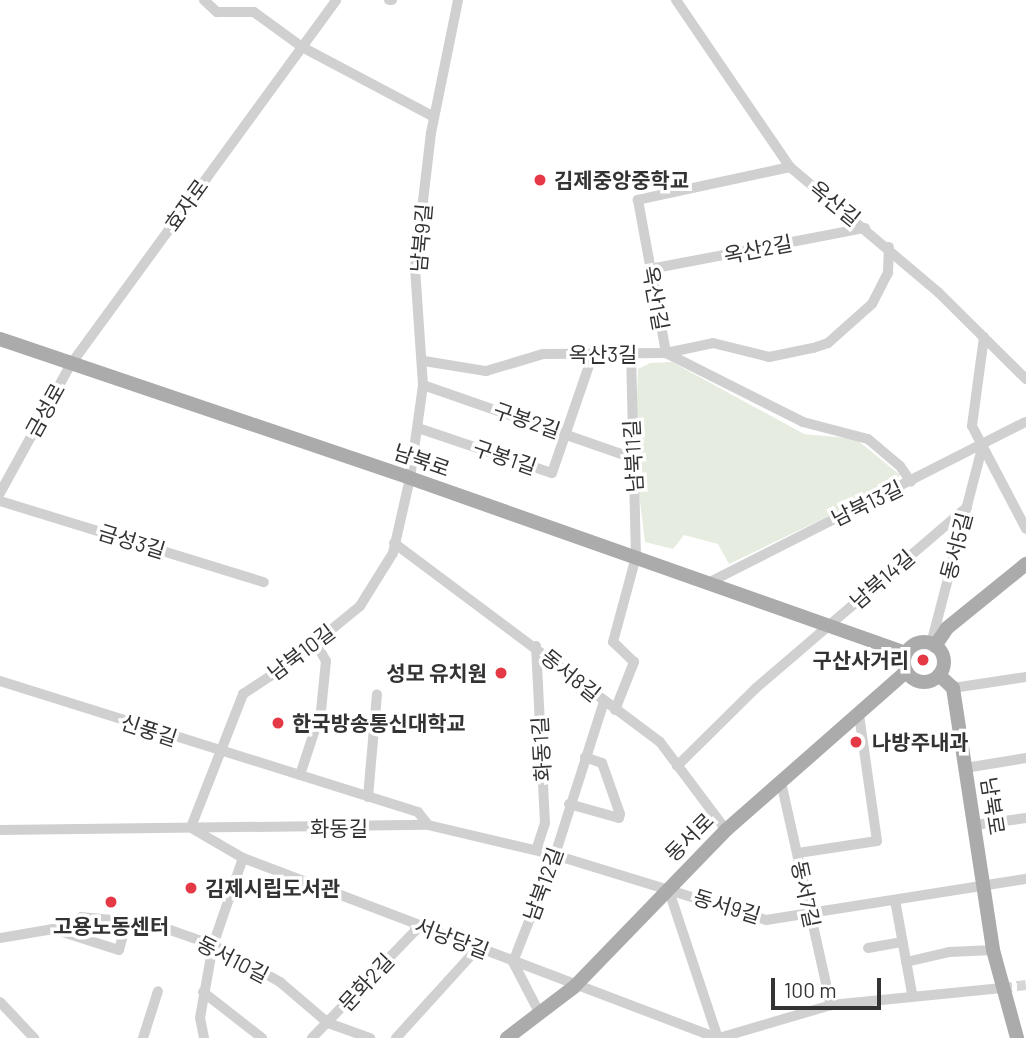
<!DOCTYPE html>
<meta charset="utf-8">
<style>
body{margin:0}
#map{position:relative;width:1026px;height:1038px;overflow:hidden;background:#fff;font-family:Barlow,"Noto Sans KR",sans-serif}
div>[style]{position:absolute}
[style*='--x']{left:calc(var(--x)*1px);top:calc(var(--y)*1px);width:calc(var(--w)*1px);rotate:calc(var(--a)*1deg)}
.green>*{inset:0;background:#e6ecdf}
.minor-tunnel>*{height:10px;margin-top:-5px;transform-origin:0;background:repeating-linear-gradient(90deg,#d6d6d6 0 10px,transparent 0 15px)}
.minor>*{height:10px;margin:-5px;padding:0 5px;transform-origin:5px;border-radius:5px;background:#d0d0d0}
.major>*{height:14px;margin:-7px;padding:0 7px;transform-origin:7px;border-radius:7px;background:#ababab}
.major>.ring{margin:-7px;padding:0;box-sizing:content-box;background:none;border:14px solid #ababab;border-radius:50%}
.dots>*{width:19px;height:19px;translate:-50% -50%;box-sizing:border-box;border:4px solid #fff;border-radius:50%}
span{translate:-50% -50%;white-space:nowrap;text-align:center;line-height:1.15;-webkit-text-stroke:7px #fff;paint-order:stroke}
.poi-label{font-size:21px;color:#333;font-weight:700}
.left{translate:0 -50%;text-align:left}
.right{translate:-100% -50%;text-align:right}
.street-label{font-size:21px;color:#333}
.scale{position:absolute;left:771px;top:978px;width:110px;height:32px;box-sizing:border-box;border:4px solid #333;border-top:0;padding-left:9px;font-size:21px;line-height:24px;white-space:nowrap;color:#333;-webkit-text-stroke:5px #fff;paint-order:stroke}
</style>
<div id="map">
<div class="green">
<i style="clip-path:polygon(672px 362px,804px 434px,856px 439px,900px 475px,891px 486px,729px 564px,718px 544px,684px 535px,673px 549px,645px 542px,635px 460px,638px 369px,650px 363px)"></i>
</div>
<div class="minor-tunnel">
<i style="--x:1002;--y:988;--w:24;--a:-7"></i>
</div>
<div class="minor">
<i style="--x:204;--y:0;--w:18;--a:43"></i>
<i style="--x:217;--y:12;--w:37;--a:0"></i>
<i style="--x:254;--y:12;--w:59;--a:36.1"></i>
<i style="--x:302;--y:47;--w:149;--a:27.9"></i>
<i style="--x:389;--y:0;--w:3;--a:0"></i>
<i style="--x:676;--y:0;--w:202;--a:55.7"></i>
<i style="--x:790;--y:167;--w:194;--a:40.2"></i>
<i style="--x:938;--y:292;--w:124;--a:44.7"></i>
<i style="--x:790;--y:167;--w:156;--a:167.8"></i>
<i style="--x:638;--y:200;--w:156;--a:79.6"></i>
<i style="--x:666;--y:353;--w:153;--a:26.7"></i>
<i style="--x:803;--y:422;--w:67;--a:14.7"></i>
<i style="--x:868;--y:439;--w:42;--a:40.2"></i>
<i style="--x:900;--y:466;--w:19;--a:55"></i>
<i style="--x:650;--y:269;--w:219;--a:-10.8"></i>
<i style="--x:984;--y:337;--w:90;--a:97.7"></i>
<i style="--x:972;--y:426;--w:116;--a:62.3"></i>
<i style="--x:424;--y:361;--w:63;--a:9.2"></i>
<i style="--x:486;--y:371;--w:59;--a:-16.6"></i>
<i style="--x:543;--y:354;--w:123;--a:-0.5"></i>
<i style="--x:666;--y:353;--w:48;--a:-12"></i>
<i style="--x:713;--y:343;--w:58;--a:14"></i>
<i style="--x:769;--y:357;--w:45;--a:-11.6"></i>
<i style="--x:813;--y:348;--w:16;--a:-18"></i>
<i style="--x:828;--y:343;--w:59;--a:-41.6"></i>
<i style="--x:872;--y:304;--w:35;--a:-63"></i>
<i style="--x:888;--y:273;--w:26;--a:-88"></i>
<i style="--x:423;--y:385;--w:219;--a:19.2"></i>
<i style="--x:418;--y:428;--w:141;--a:18.6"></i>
<i style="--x:552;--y:473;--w:126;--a:-71"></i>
<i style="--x:0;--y:493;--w:147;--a:-61.2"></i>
<i style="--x:71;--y:364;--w:450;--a:-53.9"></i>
<i style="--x:0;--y:501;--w:276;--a:17.1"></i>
<i style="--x:394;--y:543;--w:332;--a:36.8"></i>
<i style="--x:660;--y:742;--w:110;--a:53.1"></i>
<i style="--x:708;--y:583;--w:356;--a:-26.9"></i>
<i style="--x:931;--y:644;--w:203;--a:-75.4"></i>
<i style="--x:536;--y:646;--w:177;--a:87.1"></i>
<i style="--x:545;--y:823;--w:28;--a:108"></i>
<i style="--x:0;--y:681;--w:438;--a:17.4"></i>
<i style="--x:418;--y:812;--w:16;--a:52"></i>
<i style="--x:953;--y:688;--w:74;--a:-8.6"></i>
<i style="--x:615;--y:710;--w:52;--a:-68.4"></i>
<i style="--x:634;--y:662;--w:29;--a:-136"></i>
<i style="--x:613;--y:642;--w:88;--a:-74.9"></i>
<i style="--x:636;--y:557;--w:202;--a:-91.4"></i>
<i style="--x:677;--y:766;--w:111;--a:-44.6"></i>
<i style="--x:756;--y:688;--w:278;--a:-40.6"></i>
<i style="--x:965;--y:768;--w:62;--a:-9.3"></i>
<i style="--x:300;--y:775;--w:67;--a:-71.8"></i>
<i style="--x:321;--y:711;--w:50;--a:-84.3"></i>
<i style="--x:326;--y:661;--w:22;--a:-120"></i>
<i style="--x:781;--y:782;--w:229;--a:77.4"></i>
<i style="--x:368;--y:797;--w:103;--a:-85"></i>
<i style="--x:569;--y:804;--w:52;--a:15.6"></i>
<i style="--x:619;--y:818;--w:4;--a:-76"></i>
<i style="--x:620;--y:814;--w:54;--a:-109.4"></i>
<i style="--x:602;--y:763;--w:18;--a:-161"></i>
<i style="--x:975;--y:825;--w:51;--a:-7.8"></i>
<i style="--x:191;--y:827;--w:143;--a:-68.6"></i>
<i style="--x:243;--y:694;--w:60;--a:-33.4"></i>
<i style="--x:293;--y:661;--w:87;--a:-39.4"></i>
<i style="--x:360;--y:606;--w:62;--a:-58.1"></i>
<i style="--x:393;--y:553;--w:77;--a:-77.2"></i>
<i style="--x:410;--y:478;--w:94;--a:-82"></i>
<i style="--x:423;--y:385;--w:116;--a:-93.9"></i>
<i style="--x:415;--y:269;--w:137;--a:-83.3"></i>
<i style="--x:431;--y:133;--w:136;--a:-78.5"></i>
<i style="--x:193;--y:829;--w:58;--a:30.1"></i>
<i style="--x:243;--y:858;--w:507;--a:20.79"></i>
<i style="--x:0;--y:830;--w:428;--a:-0.7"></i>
<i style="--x:428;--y:825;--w:130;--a:13.3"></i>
<i style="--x:555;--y:855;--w:221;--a:17.1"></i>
<i style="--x:766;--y:920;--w:263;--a:-9"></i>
<i style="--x:798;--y:853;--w:80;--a:-8.6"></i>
<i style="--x:877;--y:841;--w:128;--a:-98.1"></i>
<i style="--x:668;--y:888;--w:158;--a:71.6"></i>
<i style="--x:895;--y:900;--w:96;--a:79.7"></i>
<i style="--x:81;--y:917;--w:72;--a:5.6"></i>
<i style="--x:153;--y:924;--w:64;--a:19.3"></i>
<i style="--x:213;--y:945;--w:77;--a:28.9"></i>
<i style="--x:280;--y:982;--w:63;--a:40.5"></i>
<i style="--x:328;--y:1023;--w:45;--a:19.7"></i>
<i style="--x:0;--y:938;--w:54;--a:-9.6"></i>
<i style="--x:53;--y:929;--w:69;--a:17.7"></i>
<i style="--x:119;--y:950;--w:31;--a:-75"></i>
<i style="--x:868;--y:948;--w:35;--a:-10"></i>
<i style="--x:906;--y:962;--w:44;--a:-13.1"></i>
<i style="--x:949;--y:952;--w:44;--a:-2.6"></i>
<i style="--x:203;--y:992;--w:75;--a:37.9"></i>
<i style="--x:0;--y:1002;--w:50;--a:46.6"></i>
<i style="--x:540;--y:1014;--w:59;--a:-117.4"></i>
<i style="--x:513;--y:962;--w:115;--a:-68.6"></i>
<i style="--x:555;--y:855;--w:162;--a:-72.3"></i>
<i style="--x:143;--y:1038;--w:49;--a:-72.3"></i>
<i style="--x:204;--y:1038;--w:20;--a:-101"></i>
<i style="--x:200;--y:1018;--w:74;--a:-79.9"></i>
<i style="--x:213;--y:945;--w:92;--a:-71"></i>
<i style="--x:312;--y:1038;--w:149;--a:-46.1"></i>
<i style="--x:415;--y:931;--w:7;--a:-90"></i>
<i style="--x:396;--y:1038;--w:120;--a:-47.7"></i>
<i style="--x:719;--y:1038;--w:117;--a:-16.4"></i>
<i style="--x:831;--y:1005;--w:172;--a:-5.7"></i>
</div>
<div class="major">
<i style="--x:0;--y:339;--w:433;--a:18.7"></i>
<i style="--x:410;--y:478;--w:526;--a:19.43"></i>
<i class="ring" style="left:904px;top:642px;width:26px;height:26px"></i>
<i style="--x:935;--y:646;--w:22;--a:-56"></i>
<i style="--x:947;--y:628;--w:102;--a:-39"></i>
<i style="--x:939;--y:675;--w:19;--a:43"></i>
<i style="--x:953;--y:688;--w:265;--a:81.3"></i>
<i style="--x:993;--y:950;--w:91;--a:74.7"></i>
<i style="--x:507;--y:1038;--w:84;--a:-37.3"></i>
<i style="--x:574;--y:987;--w:219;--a:-45.9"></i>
<i style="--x:726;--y:830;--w:240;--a:-41.3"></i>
</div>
<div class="dots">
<i style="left:540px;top:180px;background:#e63946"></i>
<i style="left:923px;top:660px;background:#e63946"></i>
<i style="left:501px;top:673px;background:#e63946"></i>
<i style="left:278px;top:723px;background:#e63946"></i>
<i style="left:856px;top:742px;background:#e63946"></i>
<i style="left:191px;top:888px;background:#e63946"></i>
<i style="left:111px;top:902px;background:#e63946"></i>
</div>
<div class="poi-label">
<span class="left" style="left:554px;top:180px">김제중앙중학교</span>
<span class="right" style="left:909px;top:660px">구산사거리</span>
<span class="right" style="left:487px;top:673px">성모 유치원</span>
<span class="left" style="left:292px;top:723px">한국방송통신대학교</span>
<span class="left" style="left:872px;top:742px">나방주내과</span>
<span class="left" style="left:205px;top:888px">김제시립도서관</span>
<span style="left:111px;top:926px">고용노동센터</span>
</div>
<div class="street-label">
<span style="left:835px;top:203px;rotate:39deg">옥산길</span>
<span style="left:186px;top:205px;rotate:-54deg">효자로</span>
<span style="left:421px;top:238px;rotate:-85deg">남북9길</span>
<span style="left:758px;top:249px;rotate:-11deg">옥산2길</span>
<span style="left:656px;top:298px;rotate:80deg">옥산1길</span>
<span style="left:603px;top:354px">옥산3길</span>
<span style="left:45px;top:410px;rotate:-61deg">금성로</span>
<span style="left:527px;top:420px;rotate:19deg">구봉2길</span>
<span style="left:633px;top:456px;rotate:-93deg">남북11길</span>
<span style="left:505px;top:457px;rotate:19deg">구봉1길</span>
<span style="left:422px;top:460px;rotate:19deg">남북로</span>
<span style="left:867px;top:503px;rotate:-26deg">남북13길</span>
<span style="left:132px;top:541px;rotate:17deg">금성3길</span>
<span style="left:956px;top:546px;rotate:-75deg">동서5길</span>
<span style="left:882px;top:579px;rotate:-41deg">남북14길</span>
<span style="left:301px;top:652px;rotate:-37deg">남북10길</span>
<span style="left:571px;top:675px;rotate:39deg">동서8길</span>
<span style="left:149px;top:730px;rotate:18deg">신풍길</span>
<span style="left:541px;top:749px;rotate:-93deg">화동1길</span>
<span style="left:993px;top:806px;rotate:81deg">남북로</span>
<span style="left:339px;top:828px">화동길</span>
<span style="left:689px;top:837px;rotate:-45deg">동서로</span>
<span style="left:543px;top:884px;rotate:-70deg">남북12길</span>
<span style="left:806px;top:894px;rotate:78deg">동서7길</span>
<span style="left:727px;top:906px;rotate:17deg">동서9길</span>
<span style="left:452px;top:938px;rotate:21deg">서낭당길</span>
<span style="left:233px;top:959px;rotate:27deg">동서10길</span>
<span style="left:366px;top:982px;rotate:-47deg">문화2길</span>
</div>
<div class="scale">100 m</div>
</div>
